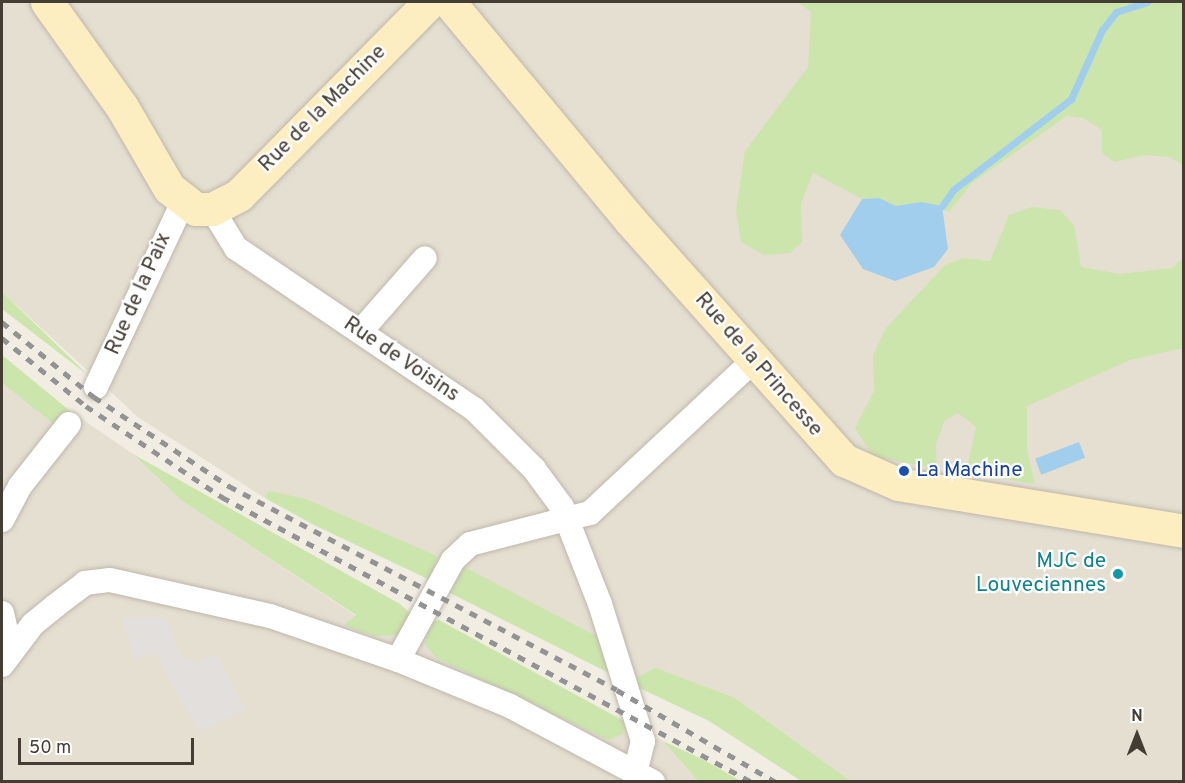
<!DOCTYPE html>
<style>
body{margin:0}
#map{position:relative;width:1185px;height:783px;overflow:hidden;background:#f1ede3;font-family:Overpass,sans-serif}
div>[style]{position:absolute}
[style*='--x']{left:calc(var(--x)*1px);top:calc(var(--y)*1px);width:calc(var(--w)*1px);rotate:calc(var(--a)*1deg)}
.residential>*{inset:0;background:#e5dfd2}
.green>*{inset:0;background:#cce5ad}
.parking>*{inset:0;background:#e2dfdc}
.water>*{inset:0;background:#a1ceed;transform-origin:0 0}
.stream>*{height:7px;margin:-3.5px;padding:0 3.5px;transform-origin:3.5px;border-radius:3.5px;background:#a1ceed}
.roads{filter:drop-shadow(0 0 2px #bfb7aa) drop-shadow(0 0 2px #bfb7aa)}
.street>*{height:24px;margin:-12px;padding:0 12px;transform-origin:12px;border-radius:12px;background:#fff}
.secondary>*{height:33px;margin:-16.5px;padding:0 16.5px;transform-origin:16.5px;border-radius:16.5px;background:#fdeec2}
.rail>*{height:4.5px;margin-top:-2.25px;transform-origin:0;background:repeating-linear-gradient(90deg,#939393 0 8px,transparent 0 16px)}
.dots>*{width:16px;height:16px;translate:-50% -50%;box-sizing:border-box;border:3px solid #fff;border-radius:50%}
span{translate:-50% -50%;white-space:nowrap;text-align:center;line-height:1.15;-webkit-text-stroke:4.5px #fff;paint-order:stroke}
.street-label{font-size:21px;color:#433d34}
.transit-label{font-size:21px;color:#164399}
.left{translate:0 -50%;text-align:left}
.culture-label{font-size:21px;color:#0d838f}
.right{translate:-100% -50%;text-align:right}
.frame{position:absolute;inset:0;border:3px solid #433d34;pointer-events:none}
.north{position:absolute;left:1107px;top:705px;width:60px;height:60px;-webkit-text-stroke:4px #fff;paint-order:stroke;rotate:0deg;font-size:16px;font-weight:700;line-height:24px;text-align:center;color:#433d34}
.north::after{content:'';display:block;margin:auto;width:21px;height:27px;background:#433d34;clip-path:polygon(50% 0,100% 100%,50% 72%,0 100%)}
.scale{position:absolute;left:18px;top:738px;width:176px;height:27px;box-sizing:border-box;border:3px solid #433d34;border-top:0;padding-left:8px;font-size:18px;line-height:21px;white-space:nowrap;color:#433d34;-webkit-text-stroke:4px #fff;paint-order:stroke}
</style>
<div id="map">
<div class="residential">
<i style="clip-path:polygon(2px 2px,1183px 2px,1183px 781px,851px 781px,735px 698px,633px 679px,464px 568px,448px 592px,430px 580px,436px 556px,270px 491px,265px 498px,139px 418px,2px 292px)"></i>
<i style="clip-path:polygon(2px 383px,59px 427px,69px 410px,133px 454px,182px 501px,356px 616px,429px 623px,436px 658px,623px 734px,624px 721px,663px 741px,698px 781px,2px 781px)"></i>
</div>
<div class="green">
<i style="clip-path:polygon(798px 2px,1183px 2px,1183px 165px,1170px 157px,1144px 155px,1114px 162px,1102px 153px,1102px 130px,1083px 118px,1067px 116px,972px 183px,949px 212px,921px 202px,896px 206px,879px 198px,862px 199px,813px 173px,801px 204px,802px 242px,790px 253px,764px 255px,741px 242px,736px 210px,745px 151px,808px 67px,811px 12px)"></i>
<i style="clip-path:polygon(1032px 207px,1060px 210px,1074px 225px,1081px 267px,1120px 274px,1173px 268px,1183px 258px,1183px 348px,1130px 360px,1027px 406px,1027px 450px,1035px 484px,972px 474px,968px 464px,976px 427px,958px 413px,945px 420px,936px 444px,937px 469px,873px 456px,855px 428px,874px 391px,873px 355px,886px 328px,945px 265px,963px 258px,990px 261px,1009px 215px)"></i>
<i style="clip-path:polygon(2px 292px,89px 376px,2px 309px)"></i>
<i style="clip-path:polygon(2px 355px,69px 410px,59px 428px,2px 383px)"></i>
<i style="clip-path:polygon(133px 454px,400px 604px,413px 616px,398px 635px,374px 636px,344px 625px,356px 615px,182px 501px)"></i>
<i style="clip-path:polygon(269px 491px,306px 499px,437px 556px,430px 580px,314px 525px,265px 498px)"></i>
<i style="clip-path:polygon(464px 567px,602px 639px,609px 673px,448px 592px)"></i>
<i style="clip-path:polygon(439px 620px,624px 721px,623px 734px,608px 740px,436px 658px,425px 644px,429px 623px)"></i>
<i style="clip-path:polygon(656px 668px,735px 698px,851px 781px,801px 781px,709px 721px,635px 686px,633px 679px)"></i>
<i style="clip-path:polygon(663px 741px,702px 759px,741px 781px,698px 781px)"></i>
</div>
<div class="parking">
<i style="clip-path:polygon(166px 617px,179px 655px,196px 663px,216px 654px,245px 710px,199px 732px,155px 653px,134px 660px,123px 618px)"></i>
</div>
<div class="water">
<i style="clip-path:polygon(879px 198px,896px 206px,921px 202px,942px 206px,948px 249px,934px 267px,895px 281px,863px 269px,840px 235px,862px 199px)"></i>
<i style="left:1079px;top:442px;width:17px;height:47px;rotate:69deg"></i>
</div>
<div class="stream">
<i style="--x:942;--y:206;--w:19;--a:-55"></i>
<i style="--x:953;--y:190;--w:149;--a:-37.6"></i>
<i style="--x:1071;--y:99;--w:76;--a:-65.8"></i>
<i style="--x:1102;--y:30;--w:23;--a:-52"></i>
<i style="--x:1116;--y:12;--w:33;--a:-18"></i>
</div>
<div class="roads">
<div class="street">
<i style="--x:212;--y:209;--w:46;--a:58.4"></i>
<i style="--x:236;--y:248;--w:287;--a:34.1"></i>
<i style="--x:474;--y:409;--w:85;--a:45"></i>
<i style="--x:534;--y:469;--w:47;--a:53.6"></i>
<i style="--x:562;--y:507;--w:104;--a:68.6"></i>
<i style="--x:600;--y:604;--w:144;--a:72.6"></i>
<i style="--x:643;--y:741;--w:30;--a:104"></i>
<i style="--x:360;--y:332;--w:98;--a:-48.7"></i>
<i style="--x:96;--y:387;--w:204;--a:-64.8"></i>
<i style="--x:2;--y:520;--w:38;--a:-62"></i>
<i style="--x:20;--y:486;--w:79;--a:-51.7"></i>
<i style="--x:2;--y:613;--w:39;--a:77"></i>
<i style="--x:398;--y:660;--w:114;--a:-61.2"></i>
<i style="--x:453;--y:560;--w:23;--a:-43"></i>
<i style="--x:470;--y:544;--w:124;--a:-14.5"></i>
<i style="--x:590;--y:513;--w:223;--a:-43"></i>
<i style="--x:2;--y:665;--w:51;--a:-52.9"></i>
<i style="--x:33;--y:624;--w:28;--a:-39"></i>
<i style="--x:55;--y:606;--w:38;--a:-37"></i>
<i style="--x:85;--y:583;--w:25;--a:-7"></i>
<i style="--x:110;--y:580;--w:164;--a:12.7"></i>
<i style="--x:270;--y:616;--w:135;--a:19"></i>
<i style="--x:398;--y:660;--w:121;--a:22.3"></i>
<i style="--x:510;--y:706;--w:162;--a:28"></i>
</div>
<div class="secondary">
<i style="--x:47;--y:2;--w:129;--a:54.5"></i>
<i style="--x:122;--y:107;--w:94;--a:59.9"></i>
<i style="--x:169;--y:188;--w:34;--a:38"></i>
<i style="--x:196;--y:209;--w:16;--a:0"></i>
<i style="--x:212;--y:209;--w:30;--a:-27"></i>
<i style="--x:239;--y:195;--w:271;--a:-45.4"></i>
<i style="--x:449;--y:2;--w:283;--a:50.3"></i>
<i style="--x:630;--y:220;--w:322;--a:48.3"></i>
<i style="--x:844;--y:460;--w:59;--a:24"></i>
<i style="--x:898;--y:484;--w:290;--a:9.3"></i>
</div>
</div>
<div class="rail">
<i style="--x:2;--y:322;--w:119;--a:39.2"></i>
<i style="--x:94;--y:397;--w:162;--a:33.4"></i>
<i style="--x:229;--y:486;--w:438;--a:27.7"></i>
<i style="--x:617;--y:690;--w:184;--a:30.1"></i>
<i style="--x:2;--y:338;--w:108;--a:39"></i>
<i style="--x:86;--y:406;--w:164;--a:33.8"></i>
<i style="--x:222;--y:497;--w:602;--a:28.27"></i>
</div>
<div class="dots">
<i style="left:904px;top:471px;background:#1a4fb4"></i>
<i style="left:1118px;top:574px;background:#0f9aa8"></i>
</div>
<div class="street-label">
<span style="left:323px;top:109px;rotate:-45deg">Rue de la Machine</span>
<span style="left:139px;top:294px;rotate:-66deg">Rue de la Paix</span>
<span style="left:401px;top:360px;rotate:34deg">Rue de Voisins</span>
<span style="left:758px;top:365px;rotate:49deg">Rue de la Princesse</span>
</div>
<div class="transit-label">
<span class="left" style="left:916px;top:471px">La Machine</span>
</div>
<div class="culture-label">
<span class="right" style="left:1106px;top:574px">MJC de<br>Louveciennes</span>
</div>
<div class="frame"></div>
<div class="north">N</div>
<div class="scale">50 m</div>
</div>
